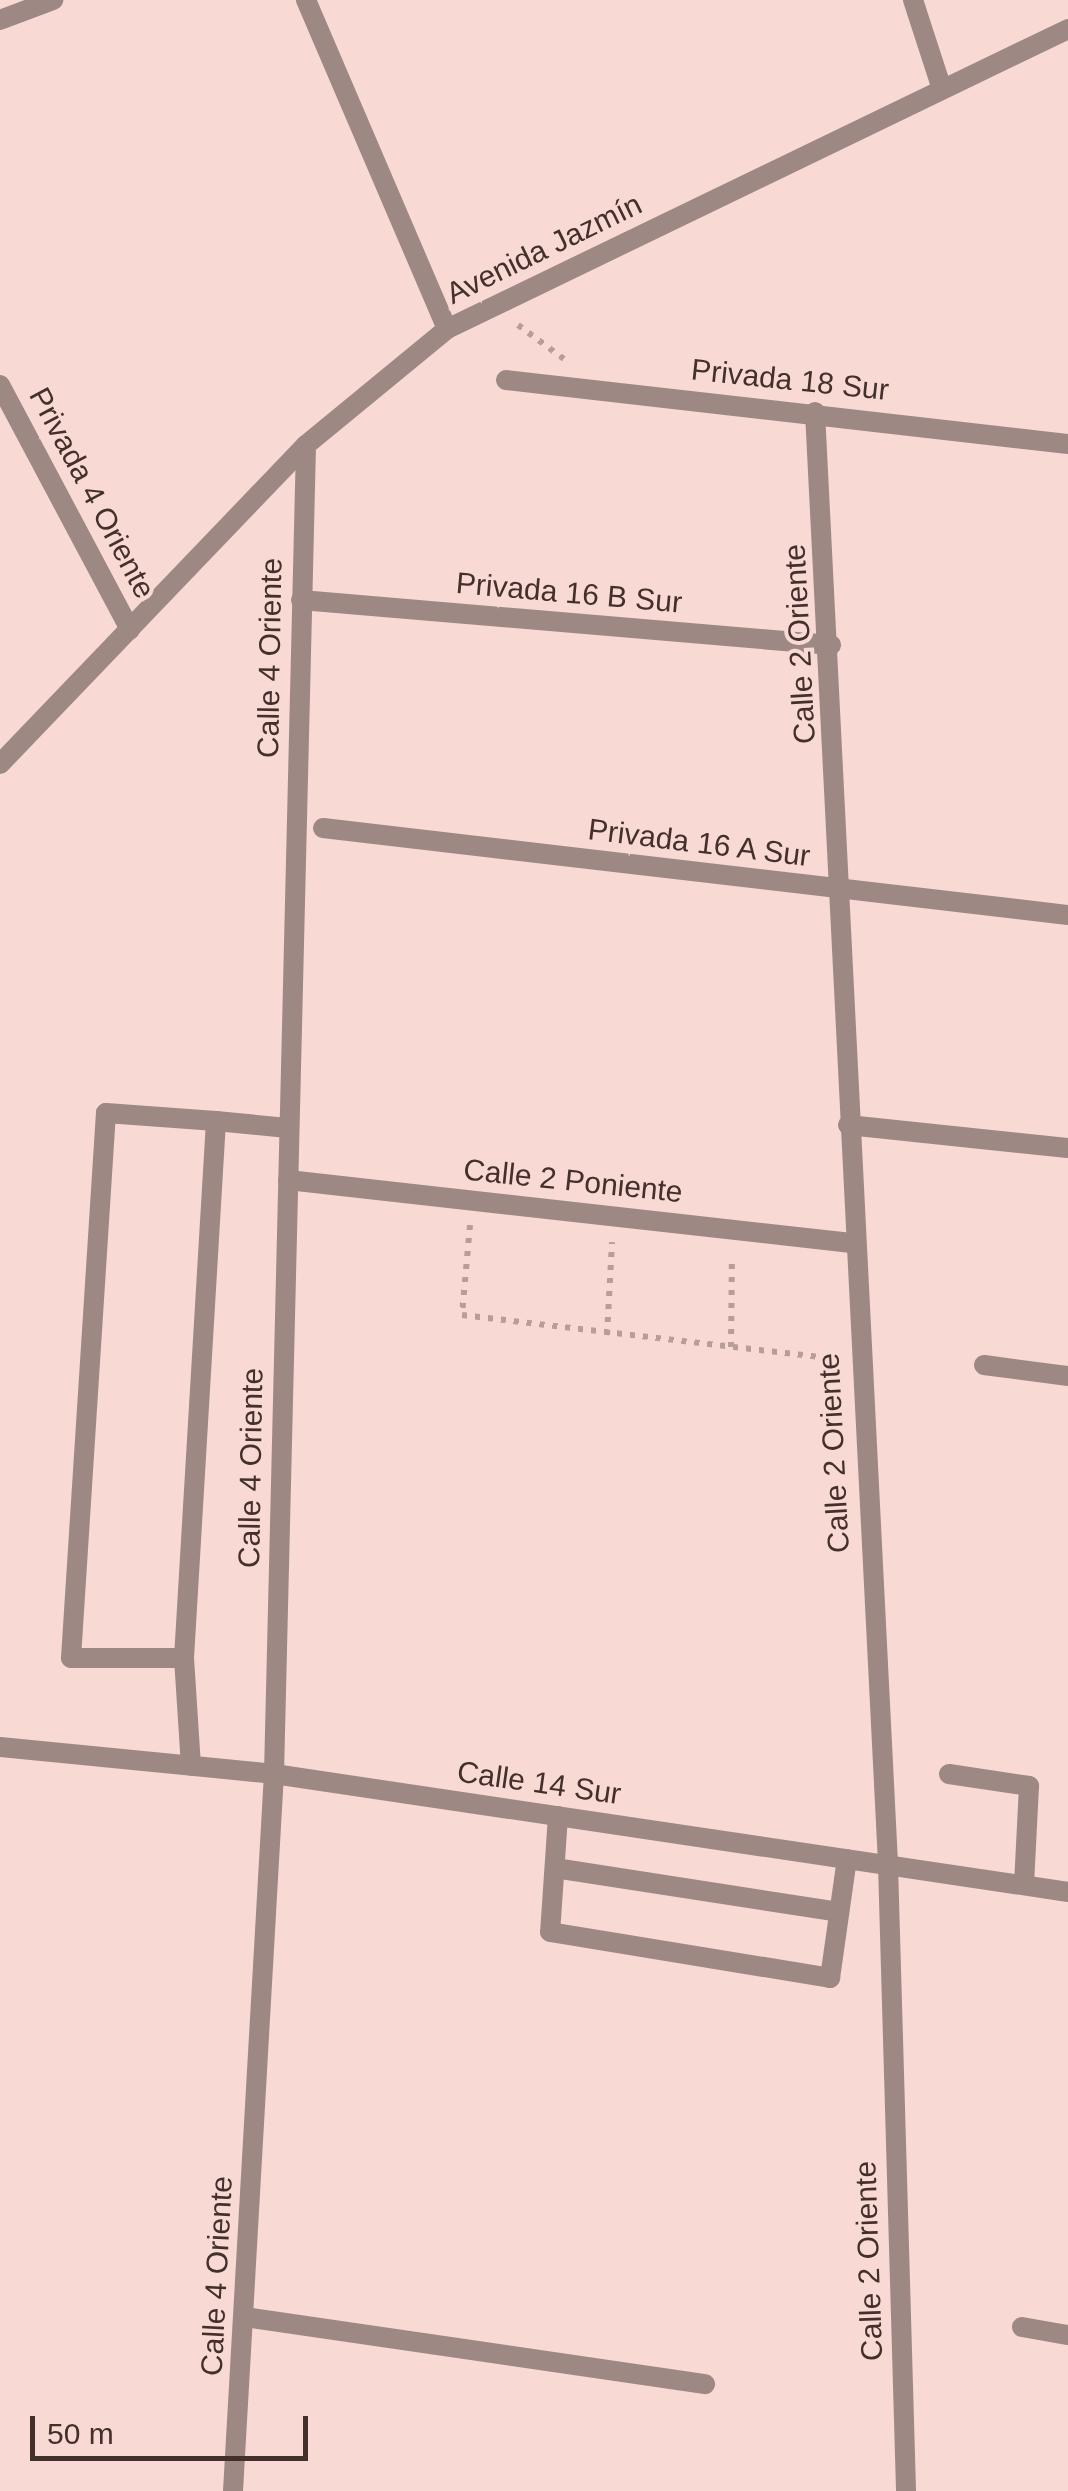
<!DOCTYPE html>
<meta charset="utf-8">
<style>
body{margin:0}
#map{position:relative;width:1068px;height:2491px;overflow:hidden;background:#f8d9d3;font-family:Helvetica,sans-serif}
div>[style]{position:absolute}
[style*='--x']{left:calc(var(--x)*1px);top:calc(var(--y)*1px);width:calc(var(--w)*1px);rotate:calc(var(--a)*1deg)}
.path>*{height:6px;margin-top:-3px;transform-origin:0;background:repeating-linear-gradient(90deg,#b89d98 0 5px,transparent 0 13px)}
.service>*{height:20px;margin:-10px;padding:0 10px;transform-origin:10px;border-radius:10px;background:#9d8884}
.minor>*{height:20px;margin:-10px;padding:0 10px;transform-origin:10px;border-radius:10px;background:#9d8884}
span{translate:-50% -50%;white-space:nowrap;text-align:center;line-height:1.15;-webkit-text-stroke:8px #f8d9d3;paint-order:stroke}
.street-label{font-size:30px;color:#43302c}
.scale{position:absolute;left:30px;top:2416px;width:278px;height:45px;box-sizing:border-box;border:5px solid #43302c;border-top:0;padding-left:12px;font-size:30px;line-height:35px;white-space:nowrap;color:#43302c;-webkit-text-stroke:8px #f8d9d3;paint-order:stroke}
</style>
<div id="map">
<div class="path">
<i style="--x:518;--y:325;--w:57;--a:36.5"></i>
<i style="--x:470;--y:1225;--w:90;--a:95.1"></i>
<i style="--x:462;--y:1315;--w:378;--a:6.7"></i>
<i style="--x:607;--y:1335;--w:93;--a:-86.9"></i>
<i style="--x:731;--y:1347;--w:91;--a:-89.4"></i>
</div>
<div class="service">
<i style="--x:216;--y:1121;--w:538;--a:93.41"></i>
<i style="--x:184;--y:1658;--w:113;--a:180"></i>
<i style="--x:71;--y:1658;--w:546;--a:-86.33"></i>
<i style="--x:106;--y:1113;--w:110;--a:4.2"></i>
<i style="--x:216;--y:1121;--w:72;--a:5.6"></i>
<i style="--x:184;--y:1658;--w:108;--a:86.3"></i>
<i style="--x:949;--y:1774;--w:81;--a:8.5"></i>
<i style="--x:1029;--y:1786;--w:99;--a:92.9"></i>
<i style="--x:558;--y:1816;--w:116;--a:93.9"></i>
<i style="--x:550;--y:1932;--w:284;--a:9.3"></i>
<i style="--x:830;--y:1978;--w:120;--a:-81.9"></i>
<i style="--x:555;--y:1868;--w:287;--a:8.8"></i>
</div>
<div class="minor">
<i style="--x:306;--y:0;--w:358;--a:66.8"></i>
<i style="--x:913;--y:0;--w:94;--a:72"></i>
<i style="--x:0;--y:20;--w:57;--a:-20.7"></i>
<i style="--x:506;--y:380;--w:566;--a:6.5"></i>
<i style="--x:0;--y:385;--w:277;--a:62"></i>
<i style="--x:815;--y:412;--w:1455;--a:87.12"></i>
<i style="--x:888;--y:1865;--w:626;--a:88.35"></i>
<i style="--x:301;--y:600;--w:532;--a:4.85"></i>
<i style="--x:0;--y:764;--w:442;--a:-46.2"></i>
<i style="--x:306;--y:445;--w:183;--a:-39.4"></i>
<i style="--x:447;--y:329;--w:690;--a:-25.78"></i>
<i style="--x:323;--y:828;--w:750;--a:6.66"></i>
<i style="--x:848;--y:1125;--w:221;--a:6"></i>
<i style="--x:288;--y:1180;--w:567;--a:6.38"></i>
<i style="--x:984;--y:1365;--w:85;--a:7.5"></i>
<i style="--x:0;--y:1747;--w:275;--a:5.6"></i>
<i style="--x:274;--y:1774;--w:803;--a:8.45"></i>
<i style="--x:245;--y:2317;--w:465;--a:8.3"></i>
<i style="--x:1022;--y:2327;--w:47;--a:9.9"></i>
<i style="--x:233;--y:2491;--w:718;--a:-86.73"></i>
<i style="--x:274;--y:1774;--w:1329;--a:-88.62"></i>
</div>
<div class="street-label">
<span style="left:544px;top:249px;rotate:-26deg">Avenida Jazmín</span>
<span style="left:790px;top:380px;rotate:6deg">Privada 18 Sur</span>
<span style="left:92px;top:493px;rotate:62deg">Privada 4 Oriente</span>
<span style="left:569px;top:593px;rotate:5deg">Privada 16 B Sur</span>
<span style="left:800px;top:644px;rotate:-93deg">Calle 2 Oriente</span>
<span style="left:270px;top:658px;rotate:-89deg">Calle 4 Oriente</span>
<span style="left:699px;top:843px;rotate:7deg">Privada 16 A Sur</span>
<span style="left:573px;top:1181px;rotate:6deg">Calle 2 Poniente</span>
<span style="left:834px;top:1453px;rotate:-93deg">Calle 2 Oriente</span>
<span style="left:251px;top:1468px;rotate:-89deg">Calle 4 Oriente</span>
<span style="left:539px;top:1783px;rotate:8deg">Calle 14 Sur</span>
<span style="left:869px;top:2261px;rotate:-92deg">Calle 2 Oriente</span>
<span style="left:217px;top:2276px;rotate:-87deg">Calle 4 Oriente</span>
</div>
<div class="scale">50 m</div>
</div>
